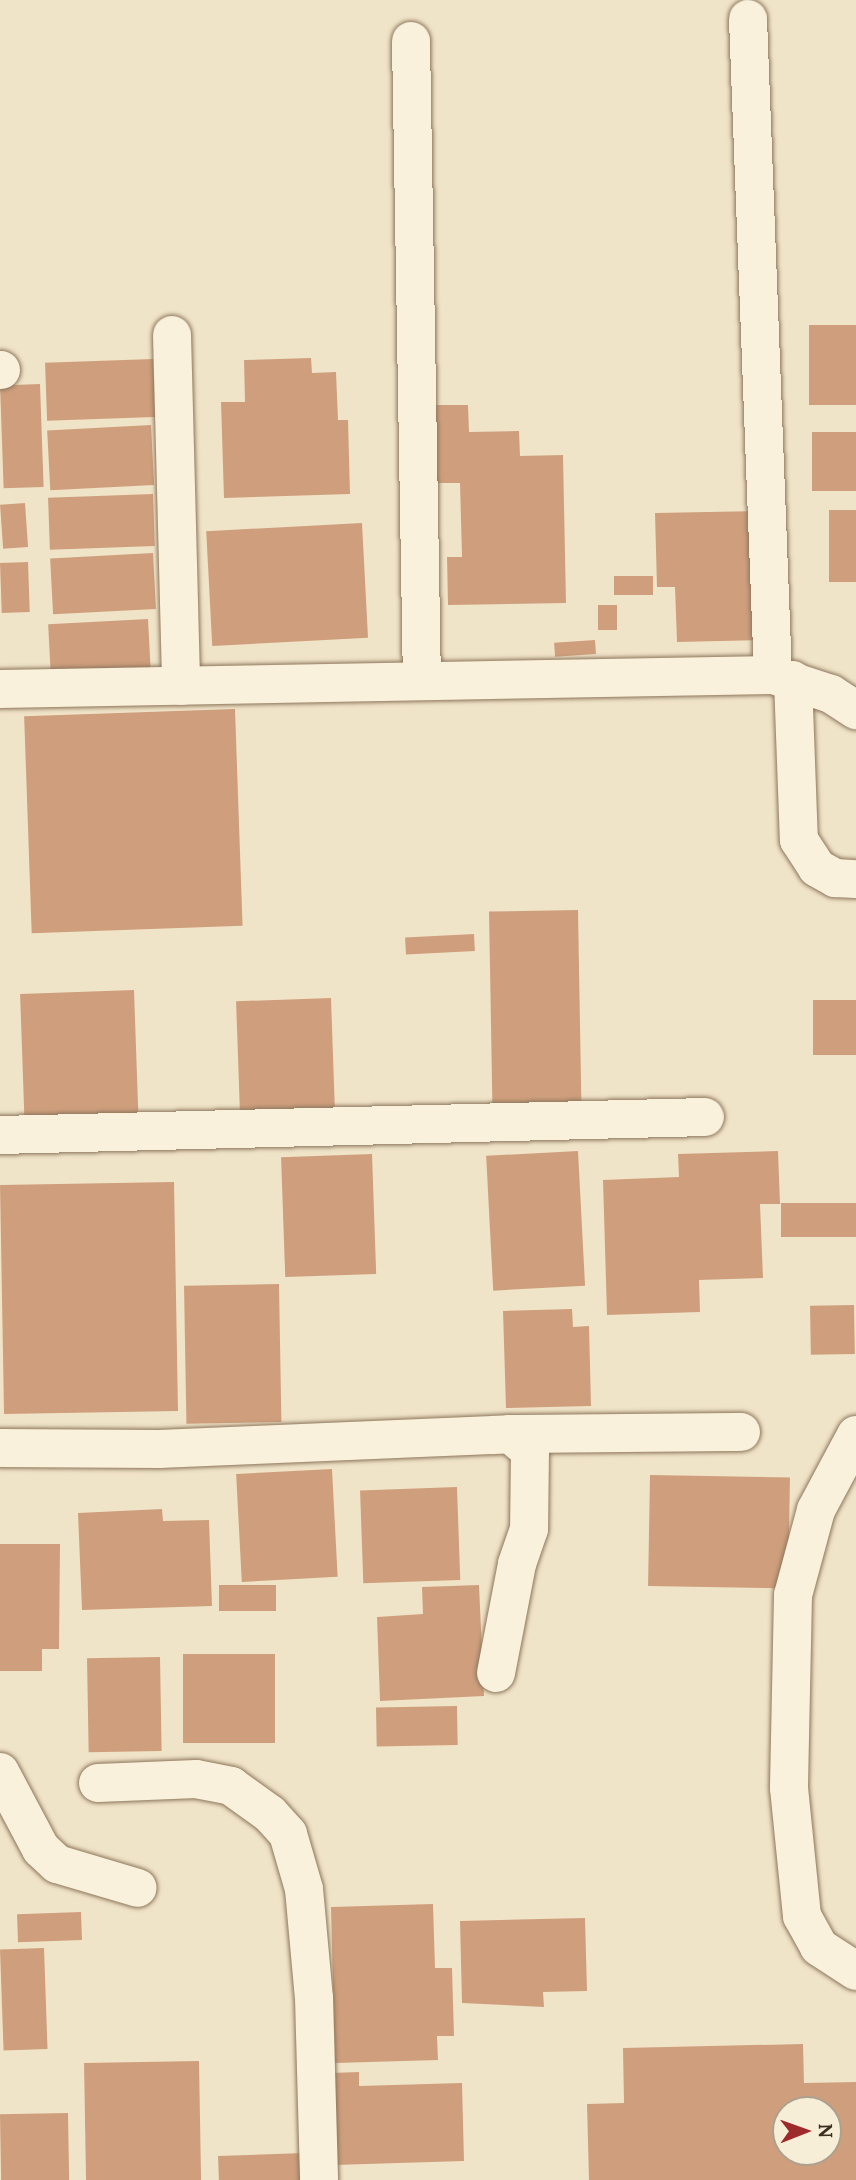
<!DOCTYPE html>
<style>
body{margin:0}
#map{position:relative;width:856px;height:2180px;overflow:hidden;background:#f0e4c8;font-family:Lora,serif}
div>[style]{position:absolute}
[style*='--x']{left:calc(var(--x)*1px);top:calc(var(--y)*1px);width:calc(var(--w)*1px);rotate:calc(var(--a)*1deg)}
.building>*{inset:0;background:#cf9f7d;transform-origin:0 0}
.roads{filter:drop-shadow(0 0 2px #8d765c) drop-shadow(0 0 2px #8d765c)}
.minor>*{height:38px;margin:-19px;padding:0 19px;transform-origin:19px;border-radius:19px;background:#faf1dc}
span{translate:-50% -50%;white-space:nowrap;text-align:center;line-height:1.15;-webkit-text-stroke:7px #f7eed8;paint-order:stroke}
.north{position:absolute;left:772px;top:2096px;width:70px;height:70px;box-sizing:border-box;background:#f7eed8;border:2px solid #ada18e;border-radius:50%;rotate:89deg;font-size:19px;font-weight:700;line-height:28px;text-align:center;color:#3d2e20}
.north::after{content:'';display:block;margin:auto;width:24px;height:32px;background:#9e2a2b;clip-path:polygon(50% 0,100% 100%,50% 72%,0 100%)}
</style>
<div id="map">
<div class="building">
<i style="left:856px;top:325px;width:80px;height:47px;rotate:90deg"></i>
<i style="clip-path:polygon(311px 358px,312px 373px,336px 372px,338px 420px,348px 420px,350px 494px,224px 498px,221px 402px,245px 402px,244px 360px)"></i>
<i style="left:153px;top:359px;width:58px;height:108px;rotate:88deg"></i>
<i style="left:40px;top:384px;width:103px;height:40px;rotate:88deg"></i>
<i style="clip-path:polygon(431px 405px,468px 405px,469px 432px,519px 431px,520px 456px,563px 455px,566px 603px,448px 605px,447px 557px,462px 557px,460px 483px,432px 483px)"></i>
<i style="left:151px;top:425px;width:60px;height:104px;rotate:87deg"></i>
<i style="left:856px;top:432px;width:59px;height:44px;rotate:90deg"></i>
<i style="left:153px;top:494px;width:52px;height:105px;rotate:88deg"></i>
<i style="left:25px;top:503px;width:44px;height:25px;rotate:86deg"></i>
<i style="left:856px;top:510px;width:72px;height:27px;rotate:90deg"></i>
<i style="clip-path:polygon(761px 511px,764px 640px,677px 642px,675px 587px,657px 587px,655px 513px)"></i>
<i style="left:362px;top:523px;width:115px;height:156px;rotate:87deg"></i>
<i style="left:153px;top:553px;width:56px;height:103px;rotate:87deg"></i>
<i style="left:28px;top:562px;width:50px;height:28px;rotate:88deg"></i>
<i style="left:653px;top:576px;width:19px;height:39px;rotate:90deg"></i>
<i style="left:598px;top:605px;width:19px;height:25px"></i>
<i style="left:148px;top:619px;width:56px;height:100px;rotate:87deg"></i>
<i style="left:595px;top:640px;width:14px;height:41px;rotate:86deg"></i>
<i style="left:235px;top:709px;width:217px;height:211px;rotate:88deg"></i>
<i style="left:578px;top:910px;width:199px;height:89px;rotate:89deg"></i>
<i style="left:474px;top:934px;width:17px;height:69px;rotate:87deg"></i>
<i style="left:134px;top:990px;width:126px;height:114px;rotate:88deg"></i>
<i style="left:331px;top:998px;width:111px;height:95px;rotate:88deg"></i>
<i style="left:856px;top:1000px;width:55px;height:43px;rotate:90deg"></i>
<i style="left:578px;top:1151px;width:135px;height:92px;rotate:87deg"></i>
<i style="clip-path:polygon(778px 1151px,780px 1204px,760px 1204px,763px 1278px,699px 1280px,700px 1312px,607px 1315px,603px 1180px,679px 1177px,678px 1154px)"></i>
<i style="left:372px;top:1154px;width:120px;height:91px;rotate:88deg"></i>
<i style="left:174px;top:1182px;width:229px;height:174px;rotate:89deg"></i>
<i style="left:856px;top:1203px;width:34px;height:75px;rotate:90deg"></i>
<i style="left:279px;top:1284px;width:138px;height:95px;rotate:89deg"></i>
<i style="left:854px;top:1305px;width:49px;height:44px;rotate:89deg"></i>
<i style="clip-path:polygon(572px 1309px,573px 1327px,589px 1326px,591px 1406px,506px 1408px,503px 1311px)"></i>
<i style="left:332px;top:1469px;width:108px;height:96px;rotate:87deg"></i>
<i style="left:650px;top:1475px;width:140px;height:111px;rotate:1deg"></i>
<i style="left:457px;top:1487px;width:93px;height:97px;rotate:88deg"></i>
<i style="clip-path:polygon(162px 1509px,163px 1521px,209px 1520px,212px 1606px,82px 1610px,78px 1513px)"></i>
<i style="clip-path:polygon(0 1544px,60px 1544px,59px 1649px,42px 1649px,42px 1671px,0 1671px)"></i>
<i style="left:276px;top:1585px;width:26px;height:57px;rotate:90deg"></i>
<i style="clip-path:polygon(479px 1585px,484px 1696px,380px 1701px,377px 1617px,423px 1614px,422px 1587px)"></i>
<i style="left:183px;top:1654px;width:92px;height:89px"></i>
<i style="left:160px;top:1657px;width:94px;height:73px;rotate:89deg"></i>
<i style="left:457px;top:1706px;width:39px;height:81px;rotate:89deg"></i>
<i style="clip-path:polygon(433px 1904px,435px 1968px,452px 1968px,454px 2036px,437px 2036px,438px 2060px,335px 2063px,331px 1907px)"></i>
<i style="left:81px;top:1912px;width:28px;height:64px;rotate:88deg"></i>
<i style="clip-path:polygon(585px 1918px,587px 1991px,543px 1992px,544px 2007px,462px 2003px,460px 1921px)"></i>
<i style="left:44px;top:1948px;width:101px;height:44px;rotate:88deg"></i>
<i style="clip-path:polygon(evenodd,803px 2044px,804px 2083px,856px 2082px,856px 2180px,589px 2180px,587px 2104px,624px 2103px,623px 2048px,803px 2044px,786px 2110px,828px 2110px,828px 2152px,786px 2152px,786px 2110px)"></i>
<i style="left:199px;top:2061px;width:119px;height:115px;rotate:89deg"></i>
<i style="clip-path:polygon(359px 2072px,359px 2086px,462px 2083px,464px 2161px,334px 2165px,331px 2073px)"></i>
<i style="left:68px;top:2113px;width:67px;height:68px;rotate:89deg"></i>
<i style="left:304px;top:2153px;width:27px;height:86px;rotate:88deg"></i>
</div>
<div class="roads">
<div class="minor">
<i style="--x:748;--y:19;--w:656;--a:87.82"></i>
<i style="--x:411;--y:41;--w:640;--a:89.02"></i>
<i style="--x:172;--y:335;--w:351;--a:88.5"></i>
<i style="--x:0;--y:370;--w:1;--a:0"></i>
<i style="--x:793;--y:680;--w:160;--a:87.9"></i>
<i style="--x:799;--y:840;--w:33;--a:57"></i>
<i style="--x:817;--y:868;--w:21;--a:29"></i>
<i style="--x:835;--y:878;--w:21;--a:3"></i>
<i style="--x:0;--y:689;--w:773;--a:-1.04"></i>
<i style="--x:773;--y:675;--w:61;--a:18.1"></i>
<i style="--x:831;--y:694;--w:30;--a:33"></i>
<i style="--x:0;--y:1135;--w:705;--a:-1.46"></i>
<i style="--x:510;--y:1434;--w:231;--a:-0.5"></i>
<i style="--x:856;--y:1435;--w:85;--a:118.1"></i>
<i style="--x:816;--y:1510;--w:88;--a:105.1"></i>
<i style="--x:793;--y:1595;--w:193;--a:91.2"></i>
<i style="--x:789;--y:1788;--w:129;--a:84.2"></i>
<i style="--x:802;--y:1916;--w:35;--a:61"></i>
<i style="--x:819;--y:1947;--w:44;--a:33"></i>
<i style="--x:0;--y:1448;--w:159;--a:0.4"></i>
<i style="--x:159;--y:1449;--w:351;--a:-2.4"></i>
<i style="--x:510;--y:1434;--w:26;--a:40"></i>
<i style="--x:530;--y:1451;--w:78;--a:90.7"></i>
<i style="--x:529;--y:1529;--w:37;--a:109"></i>
<i style="--x:517;--y:1564;--w:111;--a:100.9"></i>
<i style="--x:0;--y:1772;--w:87;--a:62"></i>
<i style="--x:41;--y:1849;--w:22;--a:43"></i>
<i style="--x:57;--y:1864;--w:84;--a:16.5"></i>
<i style="--x:98;--y:1783;--w:98;--a:-2.3"></i>
<i style="--x:196;--y:1779;--w:36;--a:11"></i>
<i style="--x:231;--y:1786;--w:48;--a:35.7"></i>
<i style="--x:270;--y:1814;--w:27;--a:48"></i>
<i style="--x:288;--y:1834;--w:57;--a:73.8"></i>
<i style="--x:304;--y:1889;--w:109;--a:84.8"></i>
<i style="--x:314;--y:1998;--w:182;--a:88.4"></i>
</div>
</div>
<div class="north">N</div>
</div>
